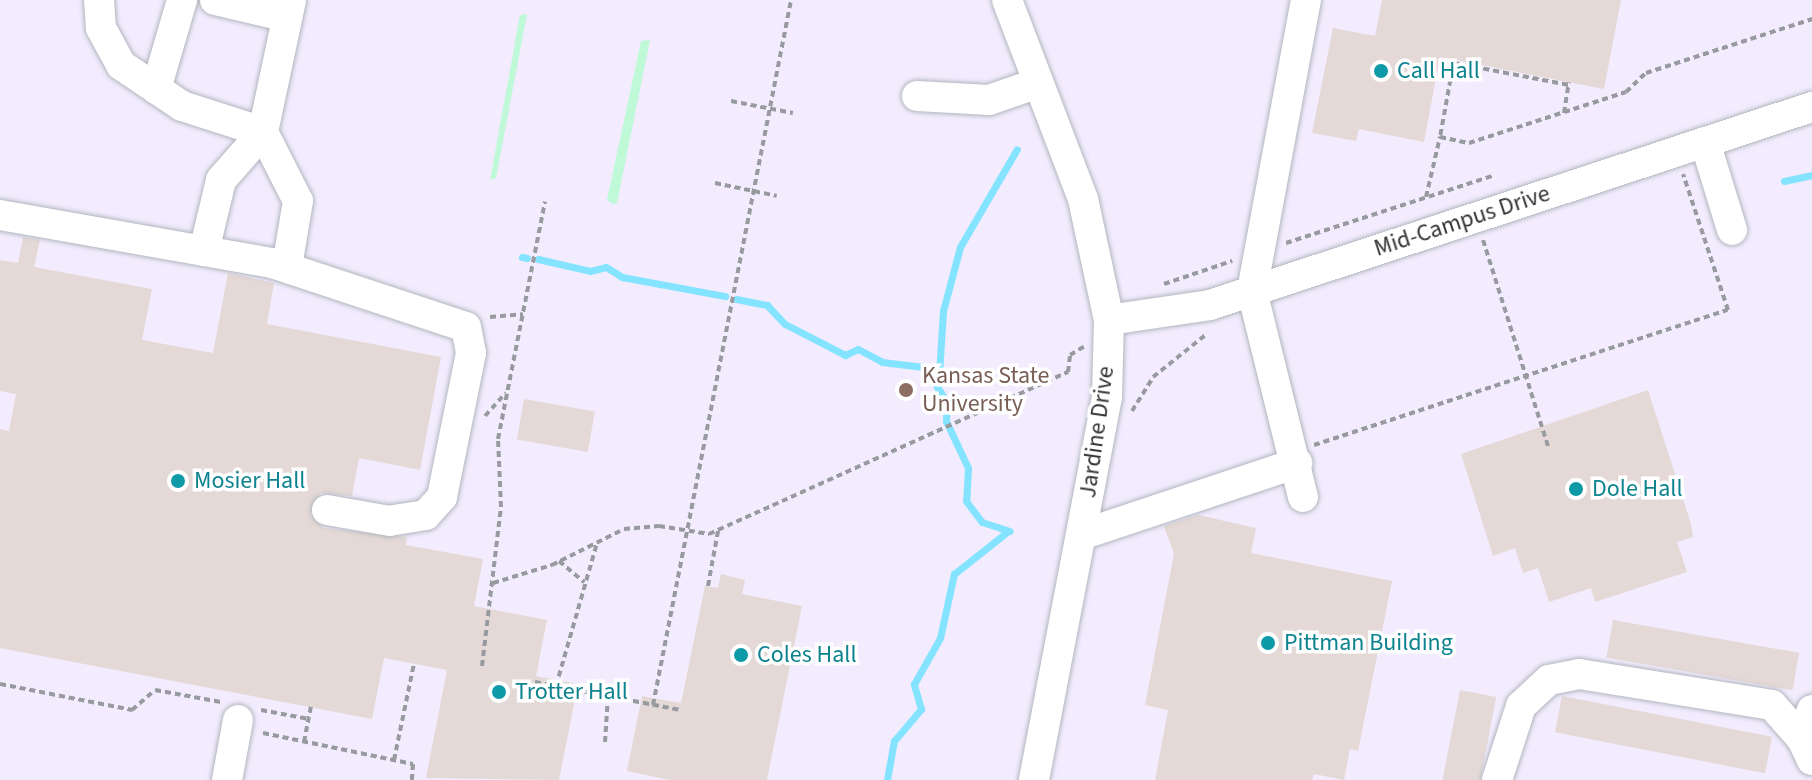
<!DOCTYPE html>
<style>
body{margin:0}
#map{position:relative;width:1812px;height:780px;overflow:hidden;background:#f7faff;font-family:"Source Sans 3",sans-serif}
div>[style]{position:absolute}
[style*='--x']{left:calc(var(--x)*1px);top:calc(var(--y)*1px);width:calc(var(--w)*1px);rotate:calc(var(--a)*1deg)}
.education>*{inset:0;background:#f2ecfe;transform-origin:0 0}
.green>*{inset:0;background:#bff9d7}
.stream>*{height:7px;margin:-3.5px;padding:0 3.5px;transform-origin:3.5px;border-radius:3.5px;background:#84e3ff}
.building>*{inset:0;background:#e4d9d6;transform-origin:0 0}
.path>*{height:4px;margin-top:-2px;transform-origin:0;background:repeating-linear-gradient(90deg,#979a9e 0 6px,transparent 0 10px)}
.roads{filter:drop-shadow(0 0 2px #b1b6be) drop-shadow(0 0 2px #b1b6be)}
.minor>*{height:30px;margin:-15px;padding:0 15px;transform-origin:15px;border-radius:15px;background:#fff}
.dots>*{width:22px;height:22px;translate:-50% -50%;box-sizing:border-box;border:4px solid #fff;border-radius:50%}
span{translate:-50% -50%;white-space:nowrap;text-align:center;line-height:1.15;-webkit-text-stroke:7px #fff;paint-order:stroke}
.culture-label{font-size:24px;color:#0d838f}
.left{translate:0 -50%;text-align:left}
.street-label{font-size:24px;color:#313336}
.education-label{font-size:24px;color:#785e54}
</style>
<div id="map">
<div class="education">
<i style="left:0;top:0;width:1812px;height:780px"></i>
</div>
<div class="green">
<i style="clip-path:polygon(527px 14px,496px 178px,490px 180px,520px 15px)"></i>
<i style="clip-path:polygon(650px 40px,617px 203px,613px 204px,607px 200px,641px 41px)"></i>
</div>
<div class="stream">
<i style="--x:1784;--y:181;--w:29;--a:-12"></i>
<i style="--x:522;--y:257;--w:5;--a:11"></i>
<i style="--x:538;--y:259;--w:53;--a:13"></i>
<i style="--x:590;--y:271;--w:16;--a:-14"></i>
<i style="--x:606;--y:267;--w:19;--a:32"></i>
<i style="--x:622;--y:277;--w:105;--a:10.5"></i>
<i style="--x:736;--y:299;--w:32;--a:11"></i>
<i style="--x:767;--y:305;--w:26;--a:47"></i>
<i style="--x:785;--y:324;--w:68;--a:27.3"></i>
<i style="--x:845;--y:355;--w:14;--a:-25"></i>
<i style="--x:858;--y:349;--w:27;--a:28"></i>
<i style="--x:882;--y:362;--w:42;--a:6.8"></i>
<i style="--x:924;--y:367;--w:42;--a:56.7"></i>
<i style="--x:947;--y:402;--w:19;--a:93"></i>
<i style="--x:946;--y:421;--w:52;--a:64.9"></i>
<i style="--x:968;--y:468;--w:33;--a:93"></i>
<i style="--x:966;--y:501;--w:26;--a:53"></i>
<i style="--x:982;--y:522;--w:29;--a:18"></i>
<i style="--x:938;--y:389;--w:78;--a:-86.3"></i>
<i style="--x:943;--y:311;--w:66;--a:-75.1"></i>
<i style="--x:960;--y:247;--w:113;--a:-59.8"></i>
<i style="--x:887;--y:780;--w:40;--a:-80"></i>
<i style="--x:894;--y:741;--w:42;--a:-49.8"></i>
<i style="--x:921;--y:709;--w:26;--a:-106"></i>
<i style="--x:914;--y:684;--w:53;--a:-60.5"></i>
<i style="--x:940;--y:638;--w:66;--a:-77.7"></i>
<i style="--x:954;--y:574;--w:68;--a:-38.4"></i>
</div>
<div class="building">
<i style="clip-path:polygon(1382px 0,1621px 0,1604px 89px,1440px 57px,1424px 142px,1359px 129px,1356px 141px,1312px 133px,1333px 28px,1375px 36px)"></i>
<i style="clip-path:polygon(23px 237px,40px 240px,34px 267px,152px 289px,142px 340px,213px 353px,228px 273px,274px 283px,267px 324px,441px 357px,420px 470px,359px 458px,352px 496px,320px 493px,310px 515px,324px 528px,407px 537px,406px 545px,483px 559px,474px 606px,547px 620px,536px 676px,578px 684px,559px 780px,426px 778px,447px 670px,384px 658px,372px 719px,0 648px,0 429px,9px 431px,16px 394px,0 391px,0 260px,18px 263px)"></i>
<i style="clip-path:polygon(1648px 390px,1691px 524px,1693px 537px,1677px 542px,1687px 572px,1595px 602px,1591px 588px,1549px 602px,1538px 568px,1523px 573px,1515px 548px,1493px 556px,1461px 454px)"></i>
<i style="left:524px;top:399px;width:72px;height:41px;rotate:10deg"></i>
<i style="clip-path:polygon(1198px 515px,1256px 528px,1251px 553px,1392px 581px,1358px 751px,1350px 749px,1344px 780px,1314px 774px,1312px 780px,1155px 780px,1168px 710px,1145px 705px,1174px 554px,1164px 526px)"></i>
<i style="clip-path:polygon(721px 574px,745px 580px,742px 594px,802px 606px,767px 780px,670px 780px,627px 771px,642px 696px,681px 703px,705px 586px,718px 588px)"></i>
<i style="left:1613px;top:620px;width:189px;height:38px;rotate:10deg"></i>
<i style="left:1460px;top:690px;width:37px;height:92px;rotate:11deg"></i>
<i style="left:1562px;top:696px;width:214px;height:37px;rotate:11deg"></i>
</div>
<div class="path">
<i style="--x:1454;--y:60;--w:78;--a:100.3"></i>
<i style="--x:1440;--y:137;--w:30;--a:12"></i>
<i style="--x:1469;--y:143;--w:165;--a:-18"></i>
<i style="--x:1626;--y:92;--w:28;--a:-44"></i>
<i style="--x:1646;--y:73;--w:175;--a:-18"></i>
<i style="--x:1454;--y:63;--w:117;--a:10.8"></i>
<i style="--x:731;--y:101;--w:63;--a:11"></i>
<i style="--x:1564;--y:113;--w:31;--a:-81"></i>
<i style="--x:715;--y:183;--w:63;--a:11.8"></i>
<i style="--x:1426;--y:197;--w:62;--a:-76.9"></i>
<i style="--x:1483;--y:240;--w:216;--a:72.5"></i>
<i style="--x:1286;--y:243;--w:217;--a:-18"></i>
<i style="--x:1164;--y:284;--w:72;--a:-18.7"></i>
<i style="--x:490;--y:317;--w:33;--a:-5"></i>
<i style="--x:1132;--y:411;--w:40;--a:-58"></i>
<i style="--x:1153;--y:377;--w:70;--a:-38.7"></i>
<i style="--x:485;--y:416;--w:31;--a:-48"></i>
<i style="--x:1314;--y:445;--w:435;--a:-18.1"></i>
<i style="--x:1728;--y:310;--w:143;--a:-108.3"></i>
<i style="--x:559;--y:561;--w:33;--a:40"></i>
<i style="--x:493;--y:583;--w:62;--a:-17"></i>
<i style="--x:552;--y:565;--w:80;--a:-26.6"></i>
<i style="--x:624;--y:529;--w:35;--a:-5"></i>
<i style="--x:659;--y:526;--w:51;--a:9.1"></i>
<i style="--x:709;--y:534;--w:394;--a:-24.3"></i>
<i style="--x:1068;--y:372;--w:17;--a:-83"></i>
<i style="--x:1070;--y:355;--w:17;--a:-31"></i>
<i style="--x:708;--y:586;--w:56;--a:-79.7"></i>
<i style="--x:482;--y:666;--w:160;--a:-83.2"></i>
<i style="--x:501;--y:507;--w:68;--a:-92.5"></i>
<i style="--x:498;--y:439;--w:242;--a:-78.8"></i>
<i style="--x:535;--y:682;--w:148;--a:10.9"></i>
<i style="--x:0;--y:684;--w:135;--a:11.1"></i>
<i style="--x:132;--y:710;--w:30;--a:-41"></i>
<i style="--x:155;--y:690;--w:67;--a:10.3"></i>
<i style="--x:556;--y:686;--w:149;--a:-74"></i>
<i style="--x:653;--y:705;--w:718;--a:-78.92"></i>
<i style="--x:261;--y:710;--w:49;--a:10.6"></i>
<i style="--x:263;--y:733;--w:153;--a:11.7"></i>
<i style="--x:413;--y:764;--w:16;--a:94"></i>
<i style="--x:304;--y:742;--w:36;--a:-79"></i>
<i style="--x:605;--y:742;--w:46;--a:-86.3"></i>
<i style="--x:394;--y:760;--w:99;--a:-78.3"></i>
</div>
<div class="roads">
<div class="minor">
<i style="--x:99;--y:0;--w:28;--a:86"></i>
<i style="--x:101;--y:28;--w:42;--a:61.6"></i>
<i style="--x:121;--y:65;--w:73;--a:33.9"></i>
<i style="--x:182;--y:106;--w:85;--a:17.8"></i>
<i style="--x:263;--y:132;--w:77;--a:63.1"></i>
<i style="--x:298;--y:201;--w:67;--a:99.5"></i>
<i style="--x:215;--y:0;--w:74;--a:13.3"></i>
<i style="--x:1007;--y:0;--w:213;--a:69.1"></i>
<i style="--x:1083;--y:199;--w:124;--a:77.9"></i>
<i style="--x:1109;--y:320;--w:77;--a:91.5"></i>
<i style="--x:1107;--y:397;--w:390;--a:100.8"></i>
<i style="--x:156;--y:89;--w:93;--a:-73.7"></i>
<i style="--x:917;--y:96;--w:72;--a:3.2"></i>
<i style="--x:989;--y:100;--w:52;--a:-19.1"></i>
<i style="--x:1705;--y:142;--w:92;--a:72.9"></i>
<i style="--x:0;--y:215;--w:276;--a:10"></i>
<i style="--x:272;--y:263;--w:204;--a:18.3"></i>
<i style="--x:466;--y:327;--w:26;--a:79"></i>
<i style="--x:471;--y:353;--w:147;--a:101.4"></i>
<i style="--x:442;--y:497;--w:24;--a:132"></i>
<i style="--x:426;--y:515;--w:36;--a:171"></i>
<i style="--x:390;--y:521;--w:64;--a:-170.1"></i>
<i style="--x:204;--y:251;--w:73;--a:-76.5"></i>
<i style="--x:221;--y:180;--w:64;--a:-48.8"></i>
<i style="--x:263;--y:132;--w:135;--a:-78"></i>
<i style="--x:1109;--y:320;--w:102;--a:-8.4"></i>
<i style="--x:1210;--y:305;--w:634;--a:-18.21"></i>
<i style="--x:1303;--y:497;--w:212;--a:-103.9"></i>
<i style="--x:1252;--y:291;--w:296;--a:-79.5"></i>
<i style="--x:1081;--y:535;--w:228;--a:-18.4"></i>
<i style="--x:1812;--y:710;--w:31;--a:109"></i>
<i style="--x:1802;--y:739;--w:23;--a:65"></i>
<i style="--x:227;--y:780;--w:61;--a:-79.6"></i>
<i style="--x:1497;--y:780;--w:78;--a:-72"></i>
<i style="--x:1521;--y:706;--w:38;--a:-43"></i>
<i style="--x:1549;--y:680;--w:31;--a:-11"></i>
<i style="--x:1579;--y:674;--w:195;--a:9.1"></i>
<i style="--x:1772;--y:705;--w:45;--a:48.6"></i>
</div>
</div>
<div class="dots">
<i style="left:1381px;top:71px;background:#0f9aa8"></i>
<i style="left:906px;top:390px;background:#8d6e63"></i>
<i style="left:178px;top:481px;background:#0f9aa8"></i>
<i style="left:1576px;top:489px;background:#0f9aa8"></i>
<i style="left:1268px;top:643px;background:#0f9aa8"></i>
<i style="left:741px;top:655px;background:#0f9aa8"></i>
<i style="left:499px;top:692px;background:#0f9aa8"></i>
</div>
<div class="culture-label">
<span class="left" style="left:1397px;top:71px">Call Hall</span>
<span class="left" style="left:194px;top:481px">Mosier Hall</span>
<span class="left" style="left:1592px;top:489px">Dole Hall</span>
<span class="left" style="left:1284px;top:643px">Pittman Building</span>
<span class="left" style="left:757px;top:655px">Coles Hall</span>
<span class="left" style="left:515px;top:692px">Trotter Hall</span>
</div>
<div class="street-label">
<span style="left:1462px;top:221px;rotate:-18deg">Mid-Campus Drive</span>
<span style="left:1097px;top:432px;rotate:-82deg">Jardine Drive</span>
</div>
<div class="education-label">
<span class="left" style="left:922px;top:390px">Kansas State<br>University</span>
</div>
</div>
